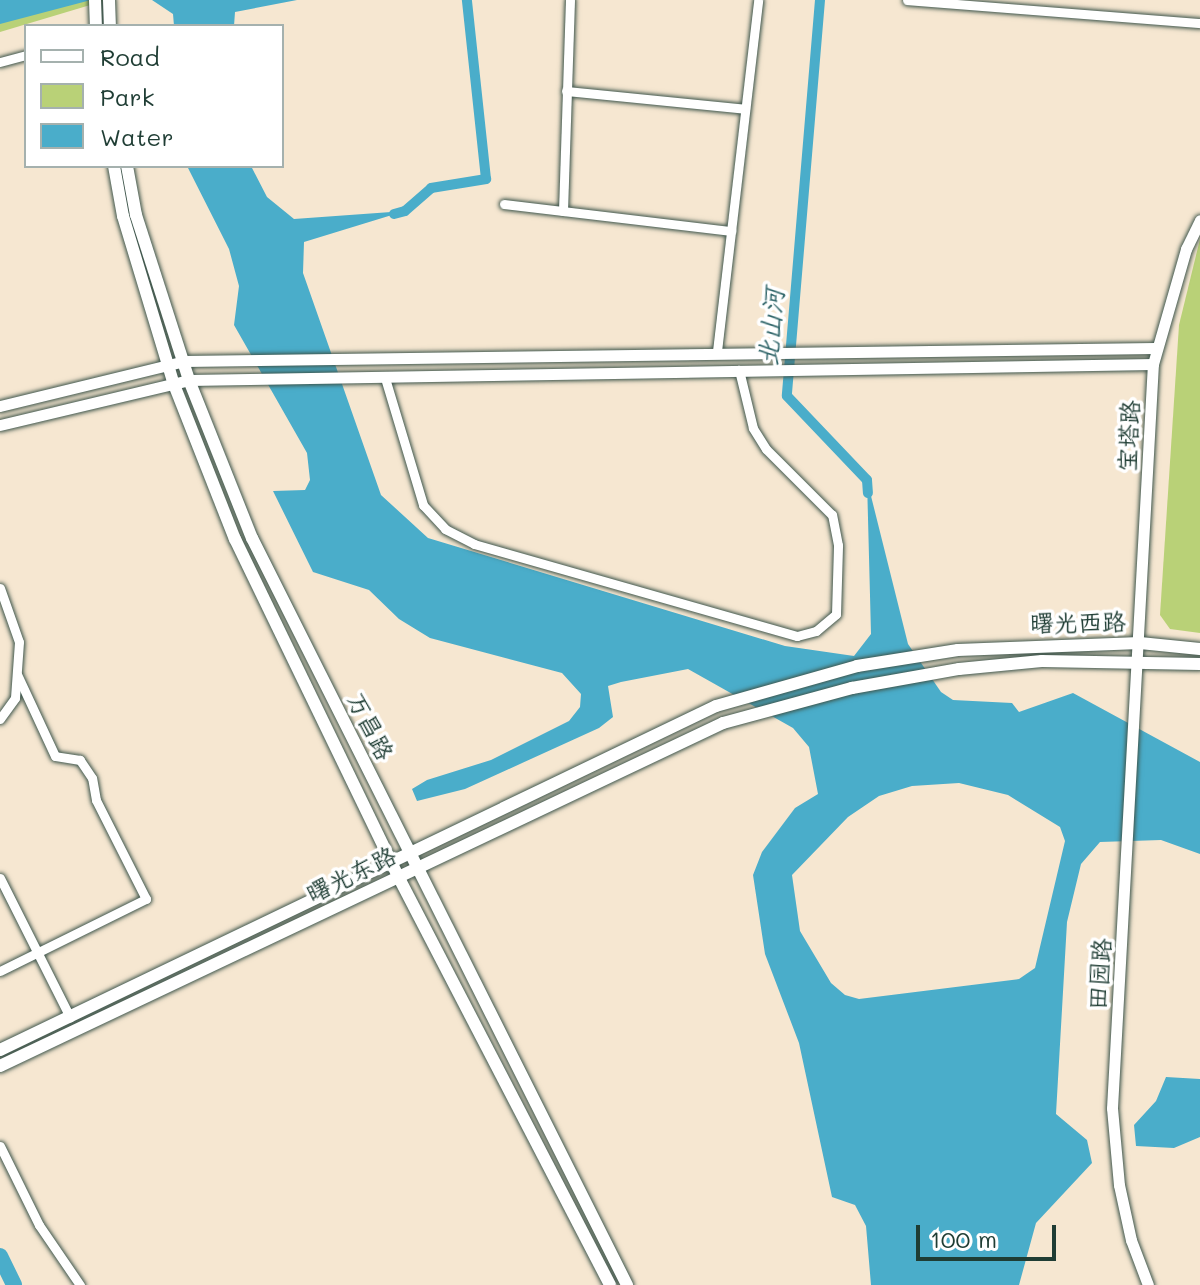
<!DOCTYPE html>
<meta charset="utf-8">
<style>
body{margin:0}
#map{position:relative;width:1200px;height:1285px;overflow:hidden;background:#f6e7d1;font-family:Mali,"LXGW WenKai TC",sans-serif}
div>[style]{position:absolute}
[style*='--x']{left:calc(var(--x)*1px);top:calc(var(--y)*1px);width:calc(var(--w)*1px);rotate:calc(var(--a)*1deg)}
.green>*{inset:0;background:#b9d177}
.water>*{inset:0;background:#4aadca}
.canal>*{height:10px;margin:-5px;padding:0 5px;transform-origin:5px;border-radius:5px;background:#4aadca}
.river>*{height:16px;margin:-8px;padding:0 8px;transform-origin:8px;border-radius:8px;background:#4aadca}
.roads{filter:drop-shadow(0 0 2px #3f564c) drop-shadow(0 0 2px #3f564c)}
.minor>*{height:9px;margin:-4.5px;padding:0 4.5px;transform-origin:4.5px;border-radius:4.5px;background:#fff}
.tertiary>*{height:11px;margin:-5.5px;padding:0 5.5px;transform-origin:5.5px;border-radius:5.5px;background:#fff}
.secondary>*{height:12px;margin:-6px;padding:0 6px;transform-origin:6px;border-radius:6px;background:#fff}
span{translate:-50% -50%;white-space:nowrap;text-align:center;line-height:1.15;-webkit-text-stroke:7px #fff;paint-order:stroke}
.street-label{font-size:24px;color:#1f3d34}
.water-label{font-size:26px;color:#2e6468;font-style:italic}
.legend{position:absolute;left:24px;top:24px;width:260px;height:144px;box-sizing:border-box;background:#fff;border:2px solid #a5b1ae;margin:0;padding:10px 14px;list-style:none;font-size:24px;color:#1f3d34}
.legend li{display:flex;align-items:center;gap:16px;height:40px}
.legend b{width:40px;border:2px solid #a5b1ae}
.scale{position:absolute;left:916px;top:1225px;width:140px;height:36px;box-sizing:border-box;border:4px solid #1f3d34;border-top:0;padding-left:10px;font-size:24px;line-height:28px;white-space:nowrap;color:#1f3d34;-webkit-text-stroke:6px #fff;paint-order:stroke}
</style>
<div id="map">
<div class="green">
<i style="clip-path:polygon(0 0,107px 0,0 32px)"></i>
<i style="clip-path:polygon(1200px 239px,1200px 633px,1170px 629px,1160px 615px,1179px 325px)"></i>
</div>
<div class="water">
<i style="clip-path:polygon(0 0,91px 0,0 24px)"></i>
<i style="clip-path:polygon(152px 0,297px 0,235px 12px,234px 26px,174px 26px,173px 14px)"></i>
<i style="clip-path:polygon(evenodd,187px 166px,251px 166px,267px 197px,294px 219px,405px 211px,304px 242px,303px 273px,381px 495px,428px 538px,785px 646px,854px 656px,871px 634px,867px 480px,908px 644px,941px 692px,953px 700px,1012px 703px,1019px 712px,1073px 693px,1200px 762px,1200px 854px,1161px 840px,1100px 842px,1081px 864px,1067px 922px,1056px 1114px,1087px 1140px,1092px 1163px,1036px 1223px,1019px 1285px,871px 1285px,866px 1226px,855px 1205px,832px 1197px,799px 1043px,765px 954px,753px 875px,762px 852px,795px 808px,818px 794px,809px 747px,793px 728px,688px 669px,621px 682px,608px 686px,613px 717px,599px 728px,465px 789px,417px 801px,412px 789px,427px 780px,491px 760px,569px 721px,580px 707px,581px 694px,562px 673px,430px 638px,399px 619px,369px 590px,313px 572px,273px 491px,305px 490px,310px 480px,307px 453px,234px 325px,239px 286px,229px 249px,187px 166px,959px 783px,1008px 795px,1060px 827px,1065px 841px,1035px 968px,1019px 979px,859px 999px,845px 995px,831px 983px,800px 931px,792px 875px,848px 817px,879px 796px,912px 786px,959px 783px)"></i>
<i style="clip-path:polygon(1166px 1077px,1200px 1079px,1200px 1137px,1174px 1148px,1136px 1146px,1134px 1125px,1156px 1101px)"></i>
</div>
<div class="canal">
<i style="--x:820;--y:0;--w:397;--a:94.8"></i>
<i style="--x:787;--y:396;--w:116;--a:46.4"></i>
<i style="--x:867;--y:480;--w:13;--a:86"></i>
<i style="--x:394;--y:214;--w:11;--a:-15"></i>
<i style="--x:405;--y:211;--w:35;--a:-41"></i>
<i style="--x:431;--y:188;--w:56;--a:-9.3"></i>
<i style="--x:486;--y:179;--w:180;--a:-96.1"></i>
</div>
<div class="river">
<i style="--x:0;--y:1256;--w:32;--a:64"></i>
</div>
<div class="roads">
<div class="minor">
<i style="--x:907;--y:0;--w:294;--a:4.5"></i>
<i style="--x:0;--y:62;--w:27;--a:-15"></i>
<i style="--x:566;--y:91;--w:180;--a:5.7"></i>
<i style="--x:504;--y:204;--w:229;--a:6.8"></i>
<i style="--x:563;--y:211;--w:211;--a:-88.1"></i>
<i style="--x:717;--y:351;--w:353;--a:-83.3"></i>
<i style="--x:385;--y:378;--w:133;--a:73.3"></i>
<i style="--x:423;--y:505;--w:33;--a:47"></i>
<i style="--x:445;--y:529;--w:33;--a:27"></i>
<i style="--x:474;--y:544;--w:336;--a:15.9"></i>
<i style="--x:797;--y:636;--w:20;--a:-15"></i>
<i style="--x:816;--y:631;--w:26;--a:-40"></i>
<i style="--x:836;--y:614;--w:69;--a:-88.3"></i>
<i style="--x:838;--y:545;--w:31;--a:-101"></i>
<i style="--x:832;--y:515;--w:93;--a:-135"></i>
<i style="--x:766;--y:449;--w:25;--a:-122"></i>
<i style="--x:753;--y:428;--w:60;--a:-103.6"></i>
<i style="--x:0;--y:588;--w:57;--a:70.6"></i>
<i style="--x:19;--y:642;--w:56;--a:94.1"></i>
<i style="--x:15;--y:698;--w:26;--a:126"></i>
<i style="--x:0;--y:878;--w:156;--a:63.3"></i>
<i style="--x:0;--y:971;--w:163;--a:-26.3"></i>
<i style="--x:146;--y:899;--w:111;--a:-116.8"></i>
<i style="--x:96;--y:800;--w:22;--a:-100"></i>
<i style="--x:92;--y:778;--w:22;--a:-124"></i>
<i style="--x:80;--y:760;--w:25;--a:-171"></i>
<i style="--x:55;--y:756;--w:90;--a:-114.9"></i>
<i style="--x:0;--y:1146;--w:88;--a:63.7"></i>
<i style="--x:39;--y:1225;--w:73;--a:55.7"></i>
</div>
<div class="tertiary">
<i style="--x:0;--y:406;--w:189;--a:-13.7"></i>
<i style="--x:184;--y:361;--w:971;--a:-0.77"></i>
<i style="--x:0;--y:425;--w:194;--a:-13.4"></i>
<i style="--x:189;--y:380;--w:964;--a:-0.95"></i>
<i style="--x:1148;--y:1285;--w:48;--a:-110.7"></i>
<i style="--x:1131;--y:1240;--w:56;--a:-102.3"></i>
<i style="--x:1119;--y:1185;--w:77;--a:-95.2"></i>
<i style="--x:1112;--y:1108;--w:745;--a:-86.85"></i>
<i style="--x:1153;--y:364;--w:120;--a:-74"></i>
<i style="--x:1186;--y:249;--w:32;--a:-64"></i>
</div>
<div class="secondary">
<i style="--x:95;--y:0;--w:26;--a:88"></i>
<i style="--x:109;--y:0;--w:26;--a:88"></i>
<i style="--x:114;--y:166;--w:51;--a:79.8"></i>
<i style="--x:123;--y:216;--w:173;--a:73.2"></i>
<i style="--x:173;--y:382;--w:169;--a:68.5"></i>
<i style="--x:235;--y:539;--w:374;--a:64.2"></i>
<i style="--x:398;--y:876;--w:461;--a:62.6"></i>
<i style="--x:127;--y:166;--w:50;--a:79.6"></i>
<i style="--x:136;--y:215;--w:173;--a:72.2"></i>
<i style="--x:189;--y:380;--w:170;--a:68.3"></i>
<i style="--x:252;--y:538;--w:836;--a:63.34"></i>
<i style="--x:0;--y:1050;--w:794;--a:-25.66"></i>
<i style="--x:716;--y:706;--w:147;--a:-15.8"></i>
<i style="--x:857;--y:666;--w:102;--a:-9"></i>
<i style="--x:958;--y:650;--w:182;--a:-2.2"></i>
<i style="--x:1140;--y:643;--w:60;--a:5.7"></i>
<i style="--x:0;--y:1066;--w:800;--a:-25.38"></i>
<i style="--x:723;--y:723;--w:134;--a:-15.2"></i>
<i style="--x:852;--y:688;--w:109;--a:-10.1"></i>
<i style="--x:959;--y:669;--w:83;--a:-5.5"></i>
<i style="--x:1042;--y:661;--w:158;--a:1.1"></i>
</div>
</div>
<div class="street-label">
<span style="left:1128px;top:436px;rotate:-87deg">宝塔路</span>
<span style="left:1078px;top:622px;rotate:-1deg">曙光西路</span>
<span style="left:371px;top:726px;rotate:63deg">万昌路</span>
<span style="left:351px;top:874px;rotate:-26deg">曙光东路</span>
<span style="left:1099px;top:974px;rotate:-86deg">田园路</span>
</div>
<div class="water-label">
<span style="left:771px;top:327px;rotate:-85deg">北山河</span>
</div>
<ul class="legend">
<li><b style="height:10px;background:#fff"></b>Road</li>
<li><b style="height:22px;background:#b9d177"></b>Park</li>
<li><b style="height:22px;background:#4aadca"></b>Water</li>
</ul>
<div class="scale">100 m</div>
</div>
